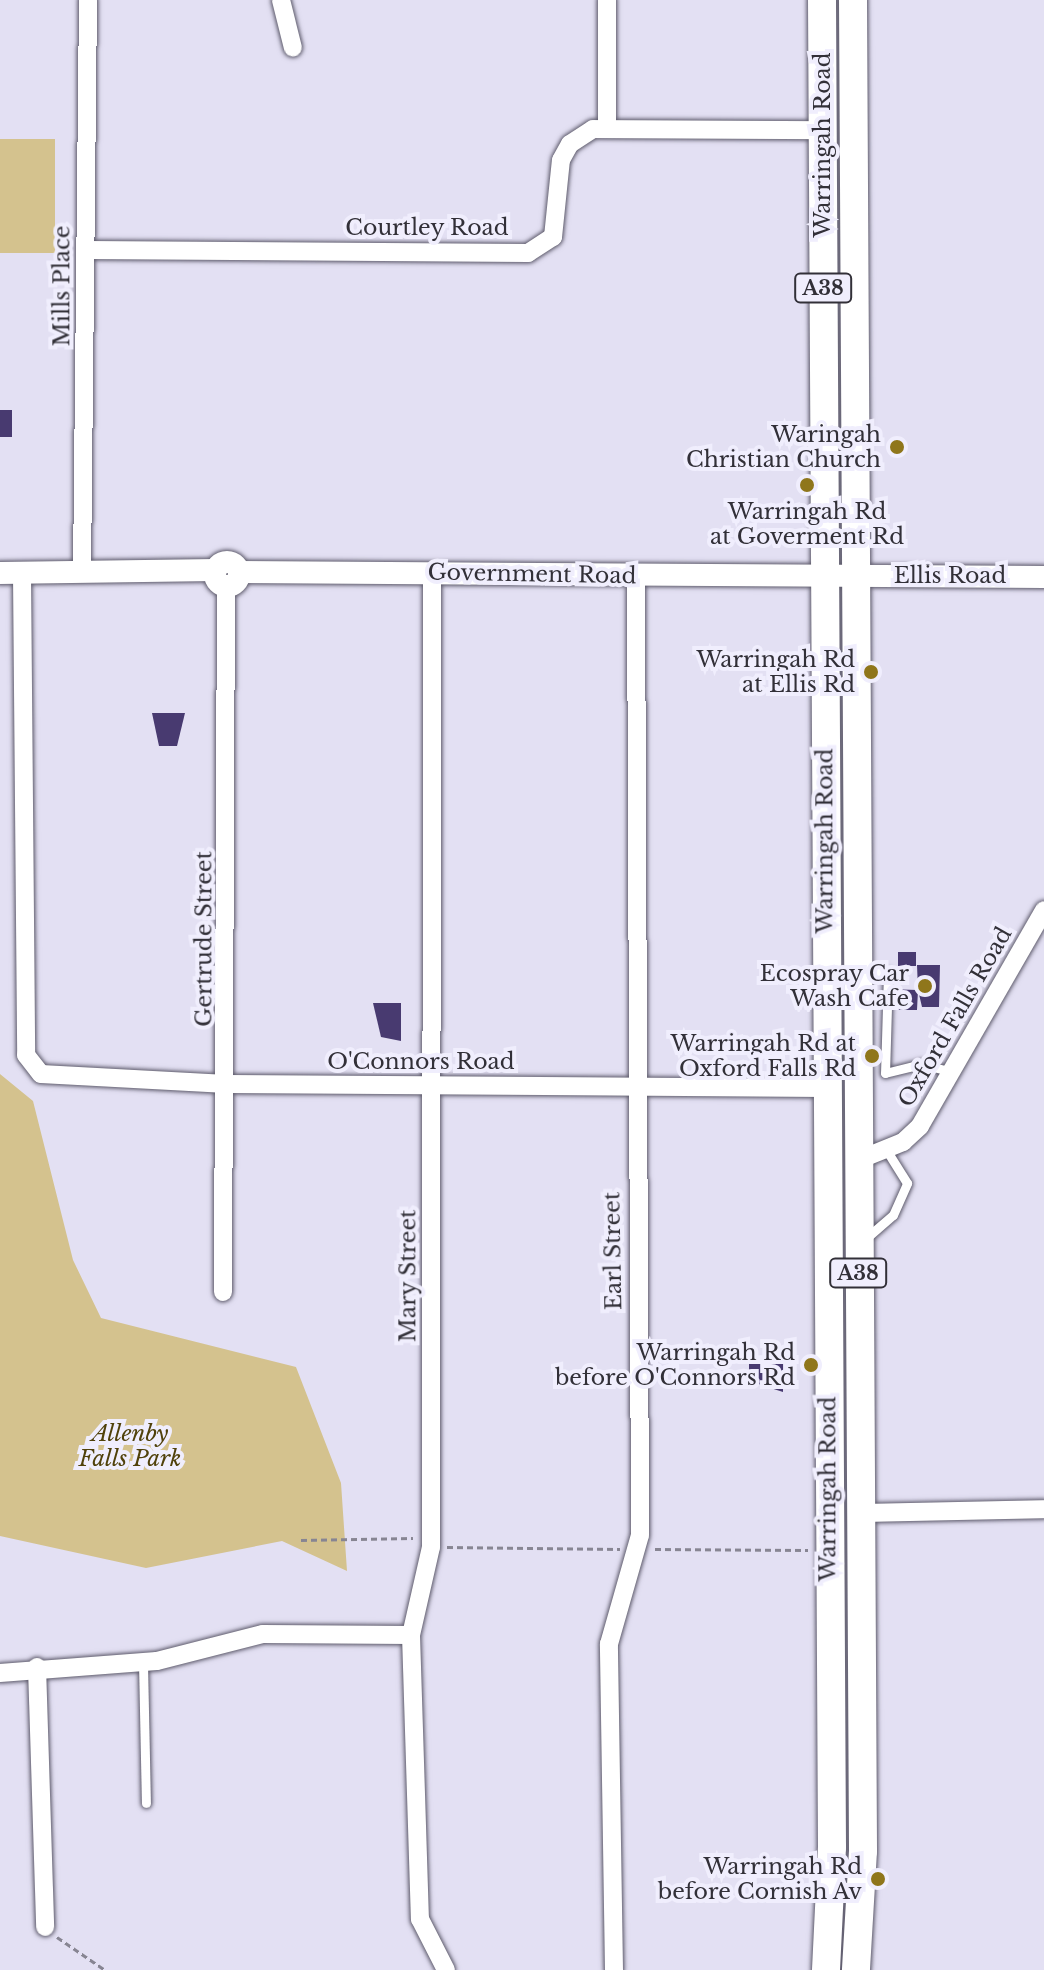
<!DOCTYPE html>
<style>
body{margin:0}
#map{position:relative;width:1044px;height:1970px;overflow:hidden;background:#e3e0f3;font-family:"Libre Baskerville",serif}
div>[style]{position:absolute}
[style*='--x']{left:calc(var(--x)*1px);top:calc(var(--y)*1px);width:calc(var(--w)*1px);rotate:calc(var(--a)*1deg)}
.green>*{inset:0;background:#d4c28e;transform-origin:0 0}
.building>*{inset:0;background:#483a70;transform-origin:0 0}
.path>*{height:3px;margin-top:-1.5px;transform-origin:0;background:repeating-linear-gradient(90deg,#878592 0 6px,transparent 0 10px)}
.roads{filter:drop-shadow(0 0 2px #5e5b6c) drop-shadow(0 0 2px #5e5b6c)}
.service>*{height:9px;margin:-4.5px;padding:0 4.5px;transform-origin:4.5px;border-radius:4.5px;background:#fff}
.minor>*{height:18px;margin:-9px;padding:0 9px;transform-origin:9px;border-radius:9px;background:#fff}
.tertiary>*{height:22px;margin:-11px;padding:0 11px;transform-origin:11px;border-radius:11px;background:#fff}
.tertiary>.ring{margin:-11px;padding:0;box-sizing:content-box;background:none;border:22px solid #fff;border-radius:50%}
.trunk>*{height:28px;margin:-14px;padding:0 14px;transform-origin:14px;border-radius:14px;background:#fff}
.dots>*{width:22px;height:22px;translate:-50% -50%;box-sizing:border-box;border:4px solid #f0eefd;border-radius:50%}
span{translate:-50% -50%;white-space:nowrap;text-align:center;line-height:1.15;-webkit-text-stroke:8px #f0eefd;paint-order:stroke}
.shield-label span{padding:2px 6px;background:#f0eefd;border:2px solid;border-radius:6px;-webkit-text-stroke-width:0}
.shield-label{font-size:20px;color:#323038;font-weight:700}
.street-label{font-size:22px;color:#323038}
.poi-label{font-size:22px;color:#323038}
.right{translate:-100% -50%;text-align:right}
.park-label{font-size:22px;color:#50410a;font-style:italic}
</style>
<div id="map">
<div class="green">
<i style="left:0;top:139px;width:55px;height:114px"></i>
<i style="clip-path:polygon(0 1074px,33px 1101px,73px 1260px,101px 1318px,296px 1367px,341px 1483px,347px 1571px,282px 1541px,146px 1568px,0 1536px)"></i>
</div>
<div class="building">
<i style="left:0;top:410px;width:12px;height:27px"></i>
<i style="clip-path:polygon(152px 713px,185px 713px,177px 746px,159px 746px)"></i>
<i style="left:898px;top:952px;width:18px;height:14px"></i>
<i style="clip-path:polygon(917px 965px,940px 965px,939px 1007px,922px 1007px,918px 990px,917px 1010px,883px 1010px,884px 989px,918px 990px)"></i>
<i style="clip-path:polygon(373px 1003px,401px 1003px,401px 1041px,381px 1037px)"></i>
<i style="clip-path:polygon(783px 1359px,783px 1392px,749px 1381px,749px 1361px)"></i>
</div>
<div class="path">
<i style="--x:301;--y:1540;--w:112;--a:-1"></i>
<i style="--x:447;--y:1547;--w:173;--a:0.7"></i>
<i style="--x:655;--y:1549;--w:153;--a:0.4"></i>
<i style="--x:57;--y:1937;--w:58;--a:34.5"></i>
</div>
<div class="roads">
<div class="service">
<i style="--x:863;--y:973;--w:25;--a:0"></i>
<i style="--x:888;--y:973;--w:100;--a:91.7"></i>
<i style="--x:885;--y:1073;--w:37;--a:-14"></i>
<i style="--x:921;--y:1064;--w:32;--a:14"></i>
<i style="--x:864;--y:1240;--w:38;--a:-41"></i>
<i style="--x:893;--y:1215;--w:35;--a:-66"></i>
<i style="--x:907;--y:1183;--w:40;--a:-122"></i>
<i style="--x:143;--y:1663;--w:140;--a:88.8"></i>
</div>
<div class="minor">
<i style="--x:281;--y:0;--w:49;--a:76"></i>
<i style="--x:607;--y:129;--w:129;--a:-90"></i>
<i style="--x:87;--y:250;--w:441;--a:0.4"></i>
<i style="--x:528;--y:253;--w:30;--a:-33"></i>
<i style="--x:553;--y:237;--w:77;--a:-84.1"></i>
<i style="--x:561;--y:160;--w:18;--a:-61"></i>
<i style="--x:570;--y:144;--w:27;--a:-33"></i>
<i style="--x:593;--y:129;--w:229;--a:0.3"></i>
<i style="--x:82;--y:573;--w:573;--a:-89.4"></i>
<i style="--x:432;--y:573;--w:974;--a:90.06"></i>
<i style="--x:431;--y:1547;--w:90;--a:102.8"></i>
<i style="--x:411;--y:1635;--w:284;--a:88.2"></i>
<i style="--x:420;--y:1919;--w:57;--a:63"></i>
<i style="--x:22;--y:574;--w:481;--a:89.5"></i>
<i style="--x:26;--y:1055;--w:24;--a:52"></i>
<i style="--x:41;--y:1074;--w:186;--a:3.1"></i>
<i style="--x:227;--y:1084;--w:599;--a:0.38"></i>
<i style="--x:856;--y:1161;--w:51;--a:-22"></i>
<i style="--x:903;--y:1142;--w:23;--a:-43"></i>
<i style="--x:920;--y:1126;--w:249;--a:-60.1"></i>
<i style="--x:223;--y:1292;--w:706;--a:-89.76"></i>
<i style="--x:860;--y:1513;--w:184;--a:-1.2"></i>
<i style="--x:37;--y:1667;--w:260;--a:88.2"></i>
<i style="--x:0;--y:1673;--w:157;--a:-4.4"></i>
<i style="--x:157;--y:1661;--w:109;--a:-14.3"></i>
<i style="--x:263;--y:1634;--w:148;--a:0.4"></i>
<i style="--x:614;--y:1970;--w:326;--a:-90.9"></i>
<i style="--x:609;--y:1644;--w:113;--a:-74.1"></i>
<i style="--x:640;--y:1535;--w:960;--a:-90.24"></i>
</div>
<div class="tertiary">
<i class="ring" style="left:215px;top:562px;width:2px;height:2px"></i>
<i style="--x:239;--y:572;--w:805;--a:0.36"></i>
<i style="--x:0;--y:573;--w:216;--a:-0.8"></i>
</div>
<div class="trunk">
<i style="--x:822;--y:0;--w:1847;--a:89.69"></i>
<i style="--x:832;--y:1847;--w:123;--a:92.8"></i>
<i style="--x:853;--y:0;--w:1851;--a:89.69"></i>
<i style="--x:863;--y:1851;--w:119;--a:93.4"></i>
</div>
</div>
<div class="dots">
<i style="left:897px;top:447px;background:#8f761b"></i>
<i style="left:807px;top:485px;background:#8f761b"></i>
<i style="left:871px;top:672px;background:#8f761b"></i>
<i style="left:925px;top:986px;background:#8f761b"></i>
<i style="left:872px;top:1056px;background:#8f761b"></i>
<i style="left:811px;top:1365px;background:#8f761b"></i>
<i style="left:878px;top:1879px;background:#8f761b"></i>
</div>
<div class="shield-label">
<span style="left:823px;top:288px">A38</span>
<span style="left:858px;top:1273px">A38</span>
</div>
<div class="street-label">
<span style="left:823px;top:145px;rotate:-90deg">Warringah Road</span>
<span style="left:427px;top:228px">Courtley Road</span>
<span style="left:62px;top:286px;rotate:-90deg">Mills Place</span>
<span style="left:532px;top:574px;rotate:1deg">Government Road</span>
<span style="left:950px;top:576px">Ellis Road</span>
<span style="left:825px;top:841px;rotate:-90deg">Warringah Road</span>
<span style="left:204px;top:939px;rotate:-90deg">Gertrude Street</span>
<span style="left:955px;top:1017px;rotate:-60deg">Oxford Falls Road</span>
<span style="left:421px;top:1062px">O'Connors Road</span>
<span style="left:613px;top:1251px;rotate:-91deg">Earl Street</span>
<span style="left:408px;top:1276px;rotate:-90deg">Mary Street</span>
<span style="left:828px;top:1489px;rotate:-90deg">Warringah Road</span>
</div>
<div class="poi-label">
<span class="right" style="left:881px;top:447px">Waringah<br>Christian Church</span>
<span style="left:807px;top:524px">Warringah Rd<br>at Goverment Rd</span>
<span class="right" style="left:855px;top:672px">Warringah Rd<br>at Ellis Rd</span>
<span class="right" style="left:909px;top:986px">Ecospray Car<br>Wash Cafe</span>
<span class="right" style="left:856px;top:1056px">Warringah Rd at<br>Oxford Falls Rd</span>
<span class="right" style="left:795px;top:1365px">Warringah Rd<br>before O'Connors Rd</span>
<span class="right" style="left:862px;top:1879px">Warringah Rd<br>before Cornish Av</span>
</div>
<div class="park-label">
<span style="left:130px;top:1446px">Allenby<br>Falls Park</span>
</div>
</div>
